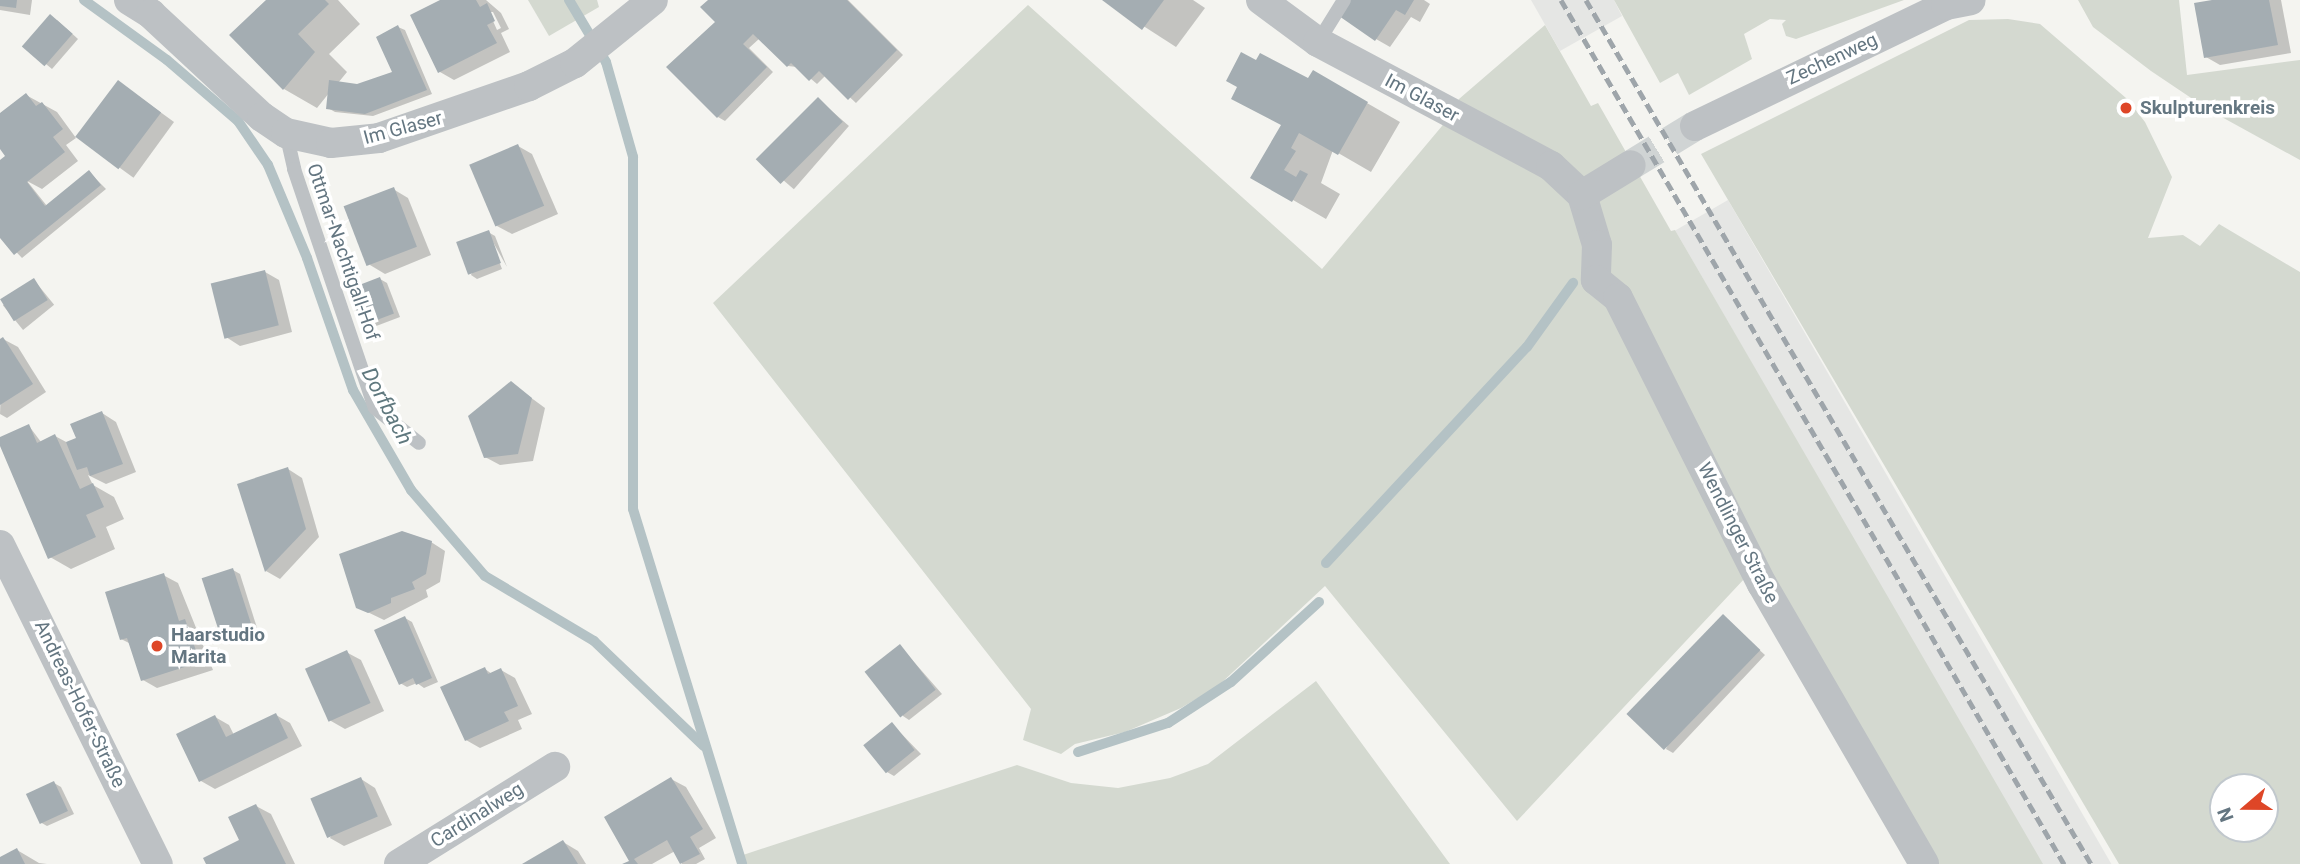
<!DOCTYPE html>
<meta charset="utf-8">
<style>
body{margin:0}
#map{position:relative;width:2300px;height:864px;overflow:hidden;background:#f4f4f0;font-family:Roboto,sans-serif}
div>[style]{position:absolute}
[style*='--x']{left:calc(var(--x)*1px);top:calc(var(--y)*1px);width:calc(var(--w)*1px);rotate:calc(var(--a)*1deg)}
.built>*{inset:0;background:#e5e6e4;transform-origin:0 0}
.green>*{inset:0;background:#d4d9d0}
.shadow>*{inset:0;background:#0003;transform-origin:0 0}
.stream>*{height:10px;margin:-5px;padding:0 5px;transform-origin:5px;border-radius:5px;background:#b4c2c5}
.building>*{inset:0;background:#a4adb2;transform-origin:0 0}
.street-tunnel>*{height:30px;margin-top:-15px;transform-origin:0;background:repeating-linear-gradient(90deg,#d0d4d4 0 30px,transparent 0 45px)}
.lane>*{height:14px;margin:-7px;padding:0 7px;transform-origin:7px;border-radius:7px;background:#bdc1c4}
.street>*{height:30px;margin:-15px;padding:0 15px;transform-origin:15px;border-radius:15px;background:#bdc1c4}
.rail>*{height:5px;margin-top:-2.5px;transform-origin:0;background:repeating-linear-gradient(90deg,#9ea5aa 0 10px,transparent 0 15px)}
.dots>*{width:19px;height:19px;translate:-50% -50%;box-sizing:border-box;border:4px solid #fff;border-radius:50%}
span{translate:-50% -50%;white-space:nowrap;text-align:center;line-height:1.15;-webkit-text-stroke:7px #fff;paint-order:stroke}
.street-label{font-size:19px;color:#647681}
.poi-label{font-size:19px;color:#647681;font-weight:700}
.left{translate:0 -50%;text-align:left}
.water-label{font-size:21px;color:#5f787e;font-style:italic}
.north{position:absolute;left:2209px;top:773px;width:70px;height:70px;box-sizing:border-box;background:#fff;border:2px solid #c1c8cd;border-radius:50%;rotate:250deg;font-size:19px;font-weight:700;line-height:28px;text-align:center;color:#647681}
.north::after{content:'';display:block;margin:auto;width:24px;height:32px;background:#de4627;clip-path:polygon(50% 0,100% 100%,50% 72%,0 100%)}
</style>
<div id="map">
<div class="built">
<i style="clip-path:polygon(1531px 0,1614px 0,1622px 16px,1560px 51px)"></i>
<i style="left:1728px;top:200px;width:771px;height:61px;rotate:60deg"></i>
</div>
<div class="green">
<i style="clip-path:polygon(528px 0,597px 0,599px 7px,549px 36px)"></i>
<i style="clip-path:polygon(1614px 0,1904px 0,1796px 39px,1786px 36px,1782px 24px,1786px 20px,1770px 19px,1744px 34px,1752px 59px,1689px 95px,1678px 73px,1660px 83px)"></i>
<i style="clip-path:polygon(2078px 0,2179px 0,2187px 75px,2300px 60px,2300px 160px,2209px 110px,2151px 71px,2093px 27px)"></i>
<i style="clip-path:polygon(1028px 5px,1322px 269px,1442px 126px,1459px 99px,1545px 25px,1591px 106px,1598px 103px,1671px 231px,1675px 230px,2043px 864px,1915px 864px,1746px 577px,1517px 821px,1325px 586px,1218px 686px,1181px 708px,1125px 732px,1075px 744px,1061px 754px,1023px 740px,1031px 709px,713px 303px)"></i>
<i style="clip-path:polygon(evenodd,2008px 19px,2040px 24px,2126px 98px,2145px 122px,2172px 177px,2148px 238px,2183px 235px,2200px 246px,2219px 224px,2300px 272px,2300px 864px,2119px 864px,1701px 154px,1969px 20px,2008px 19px,2223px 787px,2265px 787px,2265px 829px,2223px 829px,2223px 787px)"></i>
<i style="clip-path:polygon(1316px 681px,1450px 864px,742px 864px,740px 856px,1017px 765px,1071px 783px,1118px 788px,1170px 778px,1208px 764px)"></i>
</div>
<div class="shadow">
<i style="clip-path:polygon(0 0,32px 0,30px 15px,0 10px)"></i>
<i style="clip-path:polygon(268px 0,338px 0,360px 24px,329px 54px,347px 72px,338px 83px,357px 86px,394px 73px,398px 27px,405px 30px,432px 94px,373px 116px,335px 112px,328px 108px,329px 93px,317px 108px,284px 89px,232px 35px)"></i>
<i style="clip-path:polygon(evenodd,444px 0,486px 0,501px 13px,509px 29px,501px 33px,510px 52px,454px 80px,440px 72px,444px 0,489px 12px,493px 12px,501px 28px,497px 30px,489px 12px)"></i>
<i style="clip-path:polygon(710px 0,848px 0,903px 55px,856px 103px,826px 75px,817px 84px,797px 67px,788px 66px,760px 38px,749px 48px,773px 72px,725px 121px,718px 117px,717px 22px)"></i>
<i style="clip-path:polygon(1103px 0,1193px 0,1205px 8px,1176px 47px)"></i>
<i style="clip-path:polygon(1351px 0,1424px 0,1430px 4px,1420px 22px,1411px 17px,1390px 47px,1376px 39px)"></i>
<i style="clip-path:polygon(2222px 0,2281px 0,2291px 53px,2220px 65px,2206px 57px)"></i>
<i style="clip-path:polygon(57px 20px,78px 39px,52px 69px,24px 46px)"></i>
<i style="clip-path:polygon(1313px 72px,1400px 122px,1371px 172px,1333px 150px,1321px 183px,1340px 194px,1326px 219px,1253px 177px)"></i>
<i style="left:119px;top:82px;width:68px;height:69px;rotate:36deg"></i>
<i style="clip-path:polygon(26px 95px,57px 112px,76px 138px,66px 145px,78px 161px,42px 189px,27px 181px,47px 206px,89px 172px,106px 189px,22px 258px,0 235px,0 162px,12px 162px,0 146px,0 115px)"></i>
<i style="left:818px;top:99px;width:41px;height:84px;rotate:41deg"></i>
<i style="clip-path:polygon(518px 146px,532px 154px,558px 214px,512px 234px,497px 226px)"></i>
<i style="clip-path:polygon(393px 189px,408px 198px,431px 255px,385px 274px,370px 265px)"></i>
<i style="clip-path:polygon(488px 232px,495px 236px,507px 267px,489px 235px,502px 269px,477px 279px,471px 275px)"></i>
<i style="clip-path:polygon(265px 272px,279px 280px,292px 332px,240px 346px,226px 337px)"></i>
<i style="clip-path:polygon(380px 279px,387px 283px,400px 317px,371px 328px,364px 324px)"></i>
<i style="left:34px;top:280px;width:32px;height:40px;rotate:51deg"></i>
<i style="clip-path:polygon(3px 339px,18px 347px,46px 392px,7px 418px,0 414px)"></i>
<i style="clip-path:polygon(511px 383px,545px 408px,533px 461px,500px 465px,485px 457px)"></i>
<i style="clip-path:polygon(102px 413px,116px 422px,136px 472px,106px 484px,88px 475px,93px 485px,114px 497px,124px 519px,106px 527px,115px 549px,71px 569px,50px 557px,0 439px,29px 426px,41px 442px,55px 436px,68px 443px,79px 439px)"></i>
<i style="clip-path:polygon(288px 469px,302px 478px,319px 537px,280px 579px,266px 571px)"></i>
<i style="clip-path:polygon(431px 542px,445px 551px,440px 582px,426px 590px,428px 597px,384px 620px,357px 607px)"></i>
<i style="clip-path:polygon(233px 570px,240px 574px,258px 631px,228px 640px,221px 636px)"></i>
<i style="clip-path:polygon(163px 575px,178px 583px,213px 670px,157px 688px,143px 680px,131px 644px,121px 639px)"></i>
<i style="clip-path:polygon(1723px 617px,1765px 655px,1673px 753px,1666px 749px)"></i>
<i style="clip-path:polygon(405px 618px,412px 622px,438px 682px,424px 688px,417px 683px,407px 687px,400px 683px)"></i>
<i style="clip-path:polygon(900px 646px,942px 694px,909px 720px,903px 716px)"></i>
<i style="clip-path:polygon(346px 652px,361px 660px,384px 711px,345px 729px,331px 721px)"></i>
<i style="clip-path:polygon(485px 669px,492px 674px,501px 670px,515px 678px,532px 714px,518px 720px,522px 729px,480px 748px,466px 740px)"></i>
<i style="clip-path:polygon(276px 715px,290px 723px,302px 746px,215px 789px,201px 781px,215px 717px,229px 725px,234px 735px)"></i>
<i style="clip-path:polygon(892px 724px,921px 754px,894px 776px,887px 772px)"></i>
<i style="clip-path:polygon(361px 779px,375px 788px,392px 825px,344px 846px,330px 838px)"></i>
<i style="clip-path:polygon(671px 779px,686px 787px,716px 838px,699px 848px,705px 859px,696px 864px,682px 864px,675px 851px,652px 864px,627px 864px,634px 861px,606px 818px)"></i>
<i style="clip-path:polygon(54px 783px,61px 787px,74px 814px,47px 826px,40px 822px)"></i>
<i style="clip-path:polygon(256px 806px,271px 814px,295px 864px,208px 864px,242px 841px)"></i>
<i style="clip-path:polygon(563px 842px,578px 851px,586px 864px,526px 864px)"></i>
<i style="clip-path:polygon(17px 850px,39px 863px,47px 864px,0 864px,0 859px)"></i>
</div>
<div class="stream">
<i style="--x:84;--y:0;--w:102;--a:35.9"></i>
<i style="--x:167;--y:60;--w:94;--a:40.7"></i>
<i style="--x:238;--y:121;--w:53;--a:55.7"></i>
<i style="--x:268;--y:165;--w:101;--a:67.2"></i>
<i style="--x:307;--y:258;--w:140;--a:70.8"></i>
<i style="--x:353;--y:390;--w:116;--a:59.9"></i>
<i style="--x:411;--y:490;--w:113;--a:49.3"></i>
<i style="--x:485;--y:576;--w:127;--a:30.8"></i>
<i style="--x:594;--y:641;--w:152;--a:43.7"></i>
<i style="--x:569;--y:0;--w:72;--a:59.2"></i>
<i style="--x:606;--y:62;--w:99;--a:74.1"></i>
<i style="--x:633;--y:157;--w:352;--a:90"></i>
<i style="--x:633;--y:509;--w:371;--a:72.9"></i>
<i style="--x:1326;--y:563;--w:295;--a:-47.1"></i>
<i style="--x:1527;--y:347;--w:79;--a:-54.3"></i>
<i style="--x:1078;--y:752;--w:95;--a:-17.9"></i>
<i style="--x:1168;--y:723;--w:75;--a:-33.1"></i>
<i style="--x:1231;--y:682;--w:119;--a:-42.3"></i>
</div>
<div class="building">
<i style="clip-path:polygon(0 0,17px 0,16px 8px,0 6px)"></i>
<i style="clip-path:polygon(266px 0,325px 0,329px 4px,298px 34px,315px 52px,283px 90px,229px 35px)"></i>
<i style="clip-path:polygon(440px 0,476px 0,480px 7px,487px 3px,495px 21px,487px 25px,497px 43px,438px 73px,410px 15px)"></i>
<i style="clip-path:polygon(708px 0,847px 0,897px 50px,848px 100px,819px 71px,809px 81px,791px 63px,787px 67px,753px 34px,743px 44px,767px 67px,717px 118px,666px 67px,715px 22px,700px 7px)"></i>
<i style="clip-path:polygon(1102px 0,1164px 0,1142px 30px)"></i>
<i style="clip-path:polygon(1349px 0,1414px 0,1405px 15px,1396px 10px,1375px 41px,1339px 16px)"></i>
<i style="clip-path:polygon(2212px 0,2269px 0,2278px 45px,2204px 58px,2194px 3px)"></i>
<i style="left:50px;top:14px;width:30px;height:43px;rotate:41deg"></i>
<i style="clip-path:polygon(398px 25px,427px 90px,365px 114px,326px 109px,329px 80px,357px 84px,392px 72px,376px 37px)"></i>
<i style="clip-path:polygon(1241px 52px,1256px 60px,1260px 53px,1308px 78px,1313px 70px,1368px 102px,1338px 155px,1299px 133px,1291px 148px,1296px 151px,1284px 170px,1296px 177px,1300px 170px,1308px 174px,1292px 202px,1250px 178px,1281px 125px,1231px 99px,1237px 87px,1226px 81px)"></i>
<i style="left:118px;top:80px;width:54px;height:71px;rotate:37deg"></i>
<i style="clip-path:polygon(26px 93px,36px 106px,42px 102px,63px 129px,53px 137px,65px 152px,27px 182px,45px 206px,89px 170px,101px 185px,14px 255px,0 238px,0 160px,5px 156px,0 149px,0 113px)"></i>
<i style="left:818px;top:97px;width:35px;height:88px;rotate:45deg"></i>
<i style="left:518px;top:144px;width:67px;height:53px;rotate:67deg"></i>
<i style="left:394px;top:187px;width:64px;height:54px;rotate:69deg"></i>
<i style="left:489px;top:230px;width:35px;height:35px;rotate:70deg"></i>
<i style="left:265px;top:270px;width:57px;height:56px;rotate:76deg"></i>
<i style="left:380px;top:277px;width:39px;height:34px;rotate:69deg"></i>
<i style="left:34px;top:278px;width:26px;height:40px;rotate:58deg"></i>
<i style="clip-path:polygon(3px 337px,33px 384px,0 405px,0 339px)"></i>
<i style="clip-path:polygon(511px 381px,532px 398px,518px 454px,484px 458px,468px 416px)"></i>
<i style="clip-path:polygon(102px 411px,123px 464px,90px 476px,87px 467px,77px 470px,66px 442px,76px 438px,70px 424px)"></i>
<i style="clip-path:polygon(29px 424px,37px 443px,55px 434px,80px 489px,93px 483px,104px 507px,86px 515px,96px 537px,48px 559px,0 446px,0 437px)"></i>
<i style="clip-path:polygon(288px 467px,306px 529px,265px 572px,237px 484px)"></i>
<i style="clip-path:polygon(402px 531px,432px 541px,426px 574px,412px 582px,415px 589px,391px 598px,391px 603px,368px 613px,356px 608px,339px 554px)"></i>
<i style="left:233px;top:568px;width:63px;height:33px;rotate:72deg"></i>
<i style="clip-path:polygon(164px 573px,179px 621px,185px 619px,200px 662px,141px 681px,127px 638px,120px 640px,105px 592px)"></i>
<i style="left:1723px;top:614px;width:52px;height:139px;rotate:44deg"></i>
<i style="clip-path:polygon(405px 616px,432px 678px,416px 685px,413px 678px,399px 685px,374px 630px)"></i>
<i style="left:900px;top:644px;width:58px;height:45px;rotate:52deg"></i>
<i style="left:347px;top:650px;width:58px;height:46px;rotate:66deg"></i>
<i style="clip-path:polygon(485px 667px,488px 674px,501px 668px,518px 706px,504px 712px,509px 721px,465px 741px,440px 687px)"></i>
<i style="clip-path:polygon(276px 713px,288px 738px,199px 782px,176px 734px,215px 715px,226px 737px)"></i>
<i style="left:892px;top:722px;width:36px;height:37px;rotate:51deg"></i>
<i style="left:361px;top:777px;width:43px;height:55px;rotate:67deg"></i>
<i style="clip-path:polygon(671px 777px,703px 829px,690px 837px,700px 854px,680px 864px,667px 840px,634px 859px,638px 864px,622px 864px,629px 861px,604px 817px)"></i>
<i style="left:54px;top:781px;width:33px;height:31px;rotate:65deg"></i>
<i style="clip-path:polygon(256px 804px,286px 864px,206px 864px,203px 858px,239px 840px,228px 817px)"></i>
<i style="clip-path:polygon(563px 840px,578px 864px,522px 864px)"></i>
<i style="clip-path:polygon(17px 848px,25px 864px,0 864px,0 857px)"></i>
</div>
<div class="street-tunnel">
<i style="--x:1631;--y:165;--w:75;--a:-31.4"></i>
</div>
<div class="lane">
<i style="--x:1318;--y:42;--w:49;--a:-58.2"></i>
<i style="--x:286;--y:133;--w:37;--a:77"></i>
<i style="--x:294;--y:169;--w:252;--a:71.3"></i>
<i style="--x:375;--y:408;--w:56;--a:38.5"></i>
</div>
<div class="street">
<i style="--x:129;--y:0;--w:26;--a:32"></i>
<i style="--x:151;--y:14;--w:151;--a:42.9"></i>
<i style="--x:262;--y:117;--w:29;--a:34"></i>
<i style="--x:286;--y:133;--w:46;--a:12.5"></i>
<i style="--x:331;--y:143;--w:48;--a:-5.9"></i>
<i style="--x:379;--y:138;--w:159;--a:-19.1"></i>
<i style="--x:529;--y:86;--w:51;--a:-26.6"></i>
<i style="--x:575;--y:63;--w:100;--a:-38.9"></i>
<i style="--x:1261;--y:0;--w:71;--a:36.4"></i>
<i style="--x:1318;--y:42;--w:264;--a:28"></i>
<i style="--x:1551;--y:166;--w:42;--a:43.1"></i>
<i style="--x:1695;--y:126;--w:279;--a:-25.7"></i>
<i style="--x:1946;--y:5;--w:25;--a:-11"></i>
<i style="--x:1582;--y:195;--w:52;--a:73.3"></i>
<i style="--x:1597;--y:245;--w:35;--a:92"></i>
<i style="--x:1596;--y:280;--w:28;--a:39"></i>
<i style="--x:1618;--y:298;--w:320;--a:63.3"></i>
<i style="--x:1762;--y:584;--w:323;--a:59.9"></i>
<i style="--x:1582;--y:195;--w:57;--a:-31.5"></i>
<i style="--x:0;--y:545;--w:356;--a:63.7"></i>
<i style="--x:399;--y:864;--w:184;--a:-31.9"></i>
</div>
<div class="rail">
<i style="--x:1561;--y:0;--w:1000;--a:59.79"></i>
<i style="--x:1586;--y:0;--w:1001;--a:59.69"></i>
</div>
<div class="dots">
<i style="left:2126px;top:108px;background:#de4627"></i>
<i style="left:157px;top:646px;background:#de4627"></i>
</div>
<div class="street-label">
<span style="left:1832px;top:59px;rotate:-25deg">Zechenweg</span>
<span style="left:1422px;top:98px;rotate:28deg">Im Glaser</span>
<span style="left:403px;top:128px;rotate:-15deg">Im Glaser</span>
<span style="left:343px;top:252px;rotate:71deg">Ottmar-Nachtigall-Hof</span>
<span style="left:1738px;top:533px;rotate:63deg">Wendlinger Straße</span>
<span style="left:80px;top:704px;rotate:64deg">Andreas-Hofer-Straße</span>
<span style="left:477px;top:815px;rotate:-32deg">Cardinalweg</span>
</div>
<div class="poi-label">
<span class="left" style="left:2140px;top:108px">Skulpturenkreis</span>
<span class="left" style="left:171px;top:646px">Haarstudio<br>Marita</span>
</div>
<div class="water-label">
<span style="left:387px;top:406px;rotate:62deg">Dorfbach</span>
</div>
<div class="north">N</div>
</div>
